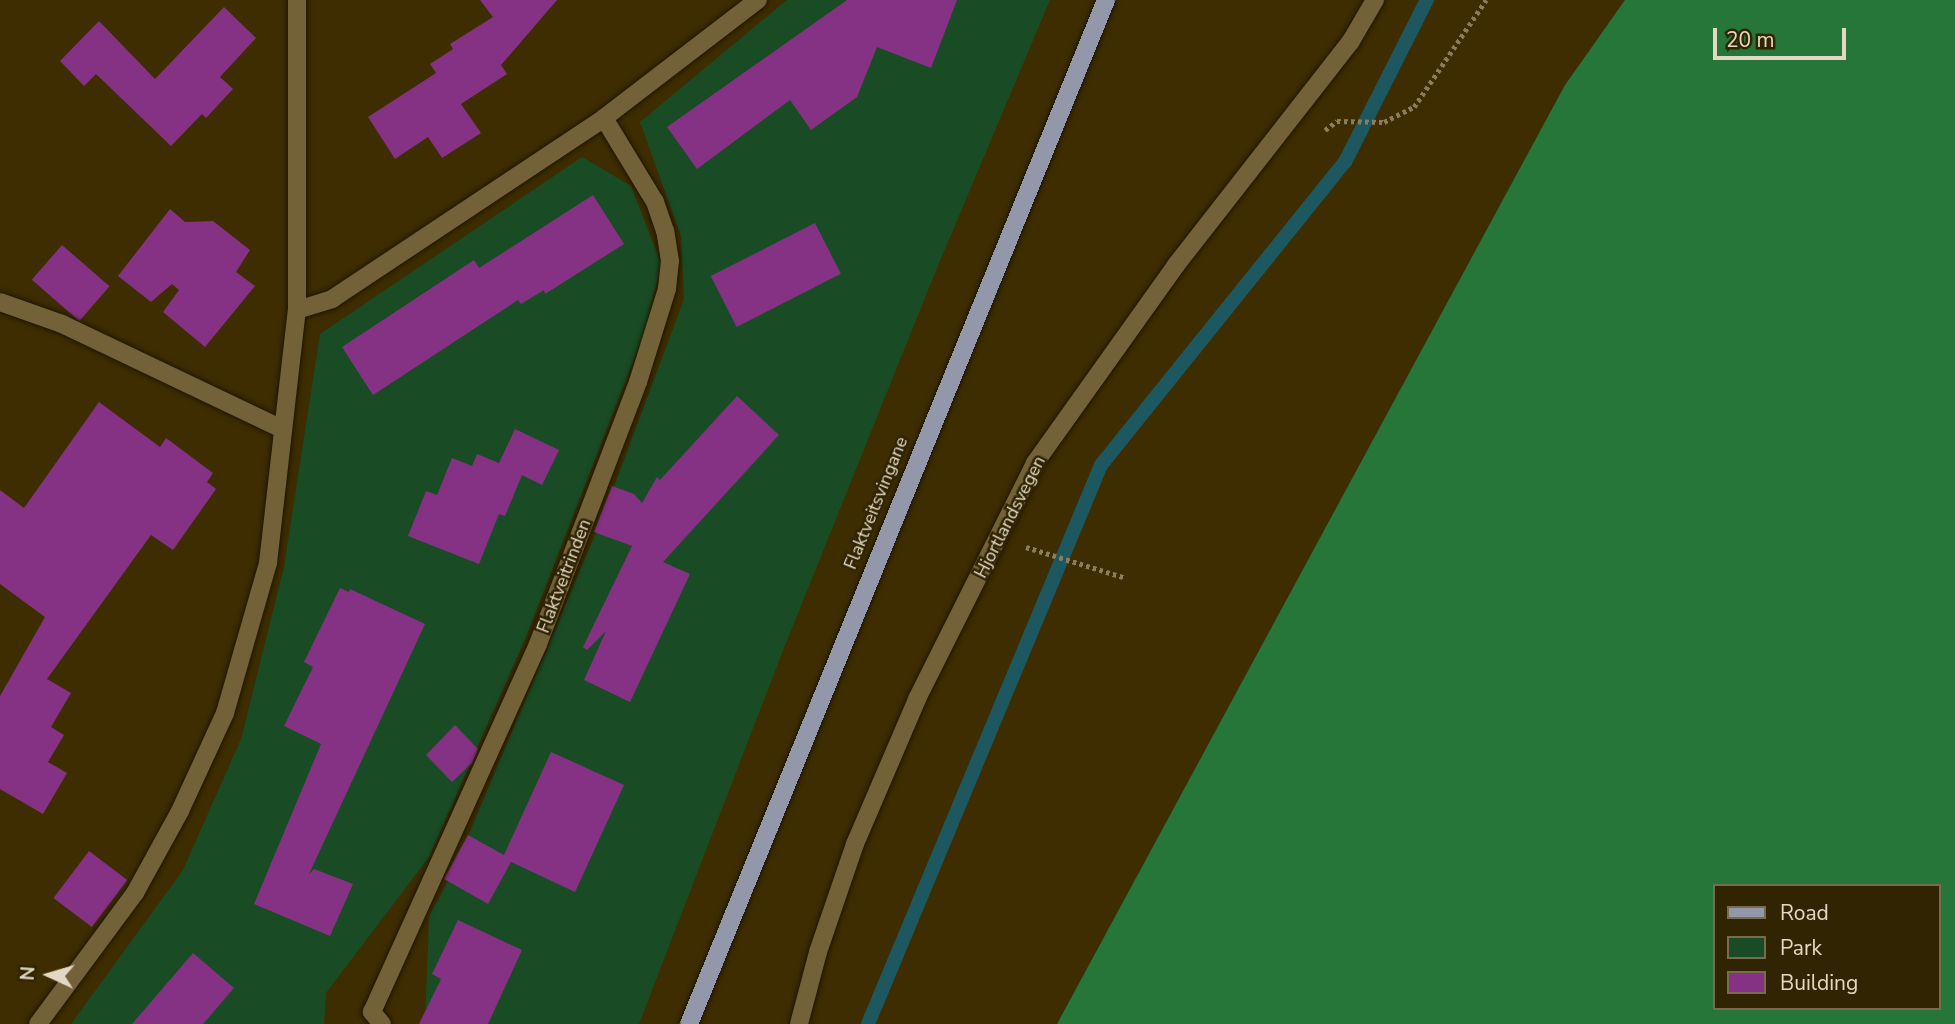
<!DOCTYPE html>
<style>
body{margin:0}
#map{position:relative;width:1955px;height:1024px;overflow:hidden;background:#3d2d00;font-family:"Nunito Sans",sans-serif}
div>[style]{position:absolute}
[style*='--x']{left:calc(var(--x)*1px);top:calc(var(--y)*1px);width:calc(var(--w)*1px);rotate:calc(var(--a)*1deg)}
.green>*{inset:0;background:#194c24}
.forest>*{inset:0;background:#267639}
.stream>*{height:14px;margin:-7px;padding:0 7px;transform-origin:7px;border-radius:7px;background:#1d5860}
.building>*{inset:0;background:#853284;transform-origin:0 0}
.path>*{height:4.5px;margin-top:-2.25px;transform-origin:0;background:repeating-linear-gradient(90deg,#8a7d5b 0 3.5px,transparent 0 7px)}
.roads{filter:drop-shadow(0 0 2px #1f1602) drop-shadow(0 0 2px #1f1602)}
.minor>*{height:18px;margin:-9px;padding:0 9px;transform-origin:9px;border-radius:9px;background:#736137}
.major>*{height:18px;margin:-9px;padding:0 9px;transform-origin:9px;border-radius:9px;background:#9298a9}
span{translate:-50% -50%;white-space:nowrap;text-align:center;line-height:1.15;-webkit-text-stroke:5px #302403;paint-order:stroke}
.street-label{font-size:18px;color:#e3d9c3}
.legend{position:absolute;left:1713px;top:884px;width:228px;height:126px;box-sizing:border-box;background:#302403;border:2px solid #786c50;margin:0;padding:9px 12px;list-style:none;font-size:21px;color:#e3d9c3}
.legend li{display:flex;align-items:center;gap:14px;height:35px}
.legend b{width:35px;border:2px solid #786c50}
.north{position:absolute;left:14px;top:940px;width:70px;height:70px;-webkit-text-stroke:5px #302403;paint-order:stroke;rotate:274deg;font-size:19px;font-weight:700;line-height:28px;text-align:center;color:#e3d9c3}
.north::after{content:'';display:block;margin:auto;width:24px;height:32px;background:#e3d9c3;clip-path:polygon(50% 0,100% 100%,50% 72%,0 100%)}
.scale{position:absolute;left:1713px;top:28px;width:133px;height:32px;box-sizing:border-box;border:4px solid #e3d9c3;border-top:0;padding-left:9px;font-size:21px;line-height:24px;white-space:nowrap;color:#e3d9c3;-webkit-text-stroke:5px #302403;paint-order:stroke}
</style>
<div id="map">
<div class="green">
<i style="clip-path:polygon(787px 0,1050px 0,937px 268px,782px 653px,639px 1024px,425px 1024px,429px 916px,452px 874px,603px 516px,684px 299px,681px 236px,640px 122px)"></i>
<i style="clip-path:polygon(582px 157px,631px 186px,661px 263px,646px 328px,526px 637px,429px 857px,326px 993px,324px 1024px,71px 1024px,183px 870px,241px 739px,284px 567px,320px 334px)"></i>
</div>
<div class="forest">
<i style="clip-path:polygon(evenodd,1625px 0,1955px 0,1955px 1024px,1057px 1024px,1565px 85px,1625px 0,1715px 886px,1939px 886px,1939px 1008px,1715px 1008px,1715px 886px)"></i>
</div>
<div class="stream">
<i style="--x:868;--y:1024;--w:606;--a:-67.37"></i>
<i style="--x:1101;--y:465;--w:389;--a:-51.2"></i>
<i style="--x:1345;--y:162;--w:182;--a:-63.2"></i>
</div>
<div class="building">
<i style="clip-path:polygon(480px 0,557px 0,501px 65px,507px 74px,461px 104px,481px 133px,442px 158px,428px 137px,395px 159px,368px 117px,436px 73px,430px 64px,453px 49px,450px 44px,493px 17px)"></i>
<i style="clip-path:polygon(847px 0,957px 0,931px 68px,877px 47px,857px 97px,811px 130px,790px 100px,697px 169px,667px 127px)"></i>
<i style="clip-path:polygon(224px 7px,256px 38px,220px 77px,233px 89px,206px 118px,202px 114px,171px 146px,96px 74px,84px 86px,60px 61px,99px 21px,155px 79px)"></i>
<i style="clip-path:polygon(593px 195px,624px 244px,545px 294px,544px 290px,521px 304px,518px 300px,373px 395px,342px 347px,474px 260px,479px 268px)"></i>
<i style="clip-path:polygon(170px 209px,185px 222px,213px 221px,250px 250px,236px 272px,255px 286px,205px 347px,163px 312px,179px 290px,172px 284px,151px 302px,118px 276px)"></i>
<i style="left:815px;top:223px;width:57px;height:117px;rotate:63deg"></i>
<i style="left:62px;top:245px;width:63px;height:46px;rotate:41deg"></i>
<i style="clip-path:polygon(737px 396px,779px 435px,663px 562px,690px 574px,630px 702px,584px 680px,606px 631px,587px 650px,583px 647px,632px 546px,594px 532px,612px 486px,634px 494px,642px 503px,657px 477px,660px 480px)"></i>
<i style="clip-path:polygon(99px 402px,160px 447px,166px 438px,213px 473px,207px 482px,216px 489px,173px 550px,151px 535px,47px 679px,71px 693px,51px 727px,64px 735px,48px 762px,67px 773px,43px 814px,0 789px,0 696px,45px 617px,0 584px,0 490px,24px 508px)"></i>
<i style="clip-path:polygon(515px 429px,559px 450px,542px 485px,522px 475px,505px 516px,499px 514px,479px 564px,408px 536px,426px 491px,437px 495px,452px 458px,472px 466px,477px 454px,499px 463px)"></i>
<i style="clip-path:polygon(340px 588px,349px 592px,350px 589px,425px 624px,309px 874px,314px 869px,353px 884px,330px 936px,254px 904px,321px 744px,284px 726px,313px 667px,304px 662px)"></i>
<i style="clip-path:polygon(455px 725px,478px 749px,472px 763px,452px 782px,426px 755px)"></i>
<i style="clip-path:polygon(551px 752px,624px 785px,575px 892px,511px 862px,488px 904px,444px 879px,468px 835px,504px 855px)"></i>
<i style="left:89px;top:851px;width:48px;height:59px;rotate:37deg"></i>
<i style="clip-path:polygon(458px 920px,522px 950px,488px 1024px,419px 1024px,441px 979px,432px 974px)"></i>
<i style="clip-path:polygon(193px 953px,234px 988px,203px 1024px,132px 1024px)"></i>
</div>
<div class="path">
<i style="--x:1325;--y:130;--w:15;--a:-37"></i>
<i style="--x:1337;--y:121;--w:47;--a:1.2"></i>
<i style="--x:1384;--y:122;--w:34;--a:-27"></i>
<i style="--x:1414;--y:107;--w:129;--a:-56.1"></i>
<i style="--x:1026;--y:547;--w:102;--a:17.2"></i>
</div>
<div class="roads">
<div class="minor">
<i style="--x:0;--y:302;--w:66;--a:19.5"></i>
<i style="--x:62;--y:324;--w:244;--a:25.5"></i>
<i style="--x:297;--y:310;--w:37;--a:-17"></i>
<i style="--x:332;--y:299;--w:327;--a:-33.6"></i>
<i style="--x:604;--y:118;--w:194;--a:-37.5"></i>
<i style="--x:38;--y:1024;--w:163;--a:-53.5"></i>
<i style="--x:135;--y:893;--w:94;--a:-61.2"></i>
<i style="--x:180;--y:811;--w:108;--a:-65.3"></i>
<i style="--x:225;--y:713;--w:156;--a:-74"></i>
<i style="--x:268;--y:563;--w:255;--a:-83.5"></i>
<i style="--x:297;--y:310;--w:310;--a:-90"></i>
<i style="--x:382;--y:1024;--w:16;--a:-130"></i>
<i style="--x:372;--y:1012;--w:404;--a:-65.7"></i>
<i style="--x:538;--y:644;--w:280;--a:-69.1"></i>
<i style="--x:638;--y:382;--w:97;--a:-72.7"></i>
<i style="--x:667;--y:289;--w:28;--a:-84"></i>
<i style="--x:670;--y:261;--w:30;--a:-99"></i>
<i style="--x:665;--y:231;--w:31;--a:-109"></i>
<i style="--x:655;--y:202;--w:98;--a:-121.3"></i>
<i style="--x:799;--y:1024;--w:74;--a:-75.2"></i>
<i style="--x:818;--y:952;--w:114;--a:-71.1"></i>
<i style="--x:855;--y:844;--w:158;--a:-66.8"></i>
<i style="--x:917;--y:699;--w:264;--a:-63.4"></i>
<i style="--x:1035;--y:463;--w:243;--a:-54.5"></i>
<i style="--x:1176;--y:265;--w:284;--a:-52"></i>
<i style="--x:1351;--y:41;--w:48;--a:-59.7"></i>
</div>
<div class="major">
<i style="--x:689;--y:1024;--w:1106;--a:-67.84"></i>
</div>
</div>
<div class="street-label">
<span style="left:876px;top:503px;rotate:-68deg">Flaktveitsvingane</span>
<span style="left:1010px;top:517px;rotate:-63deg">Hjortlandsvegen</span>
<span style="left:564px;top:576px;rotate:-69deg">Flaktveitrinden</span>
</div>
<ul class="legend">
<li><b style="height:9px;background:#9298a9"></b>Road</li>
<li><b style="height:19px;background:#194c24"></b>Park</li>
<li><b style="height:19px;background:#853284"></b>Building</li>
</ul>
<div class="north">N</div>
<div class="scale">20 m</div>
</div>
